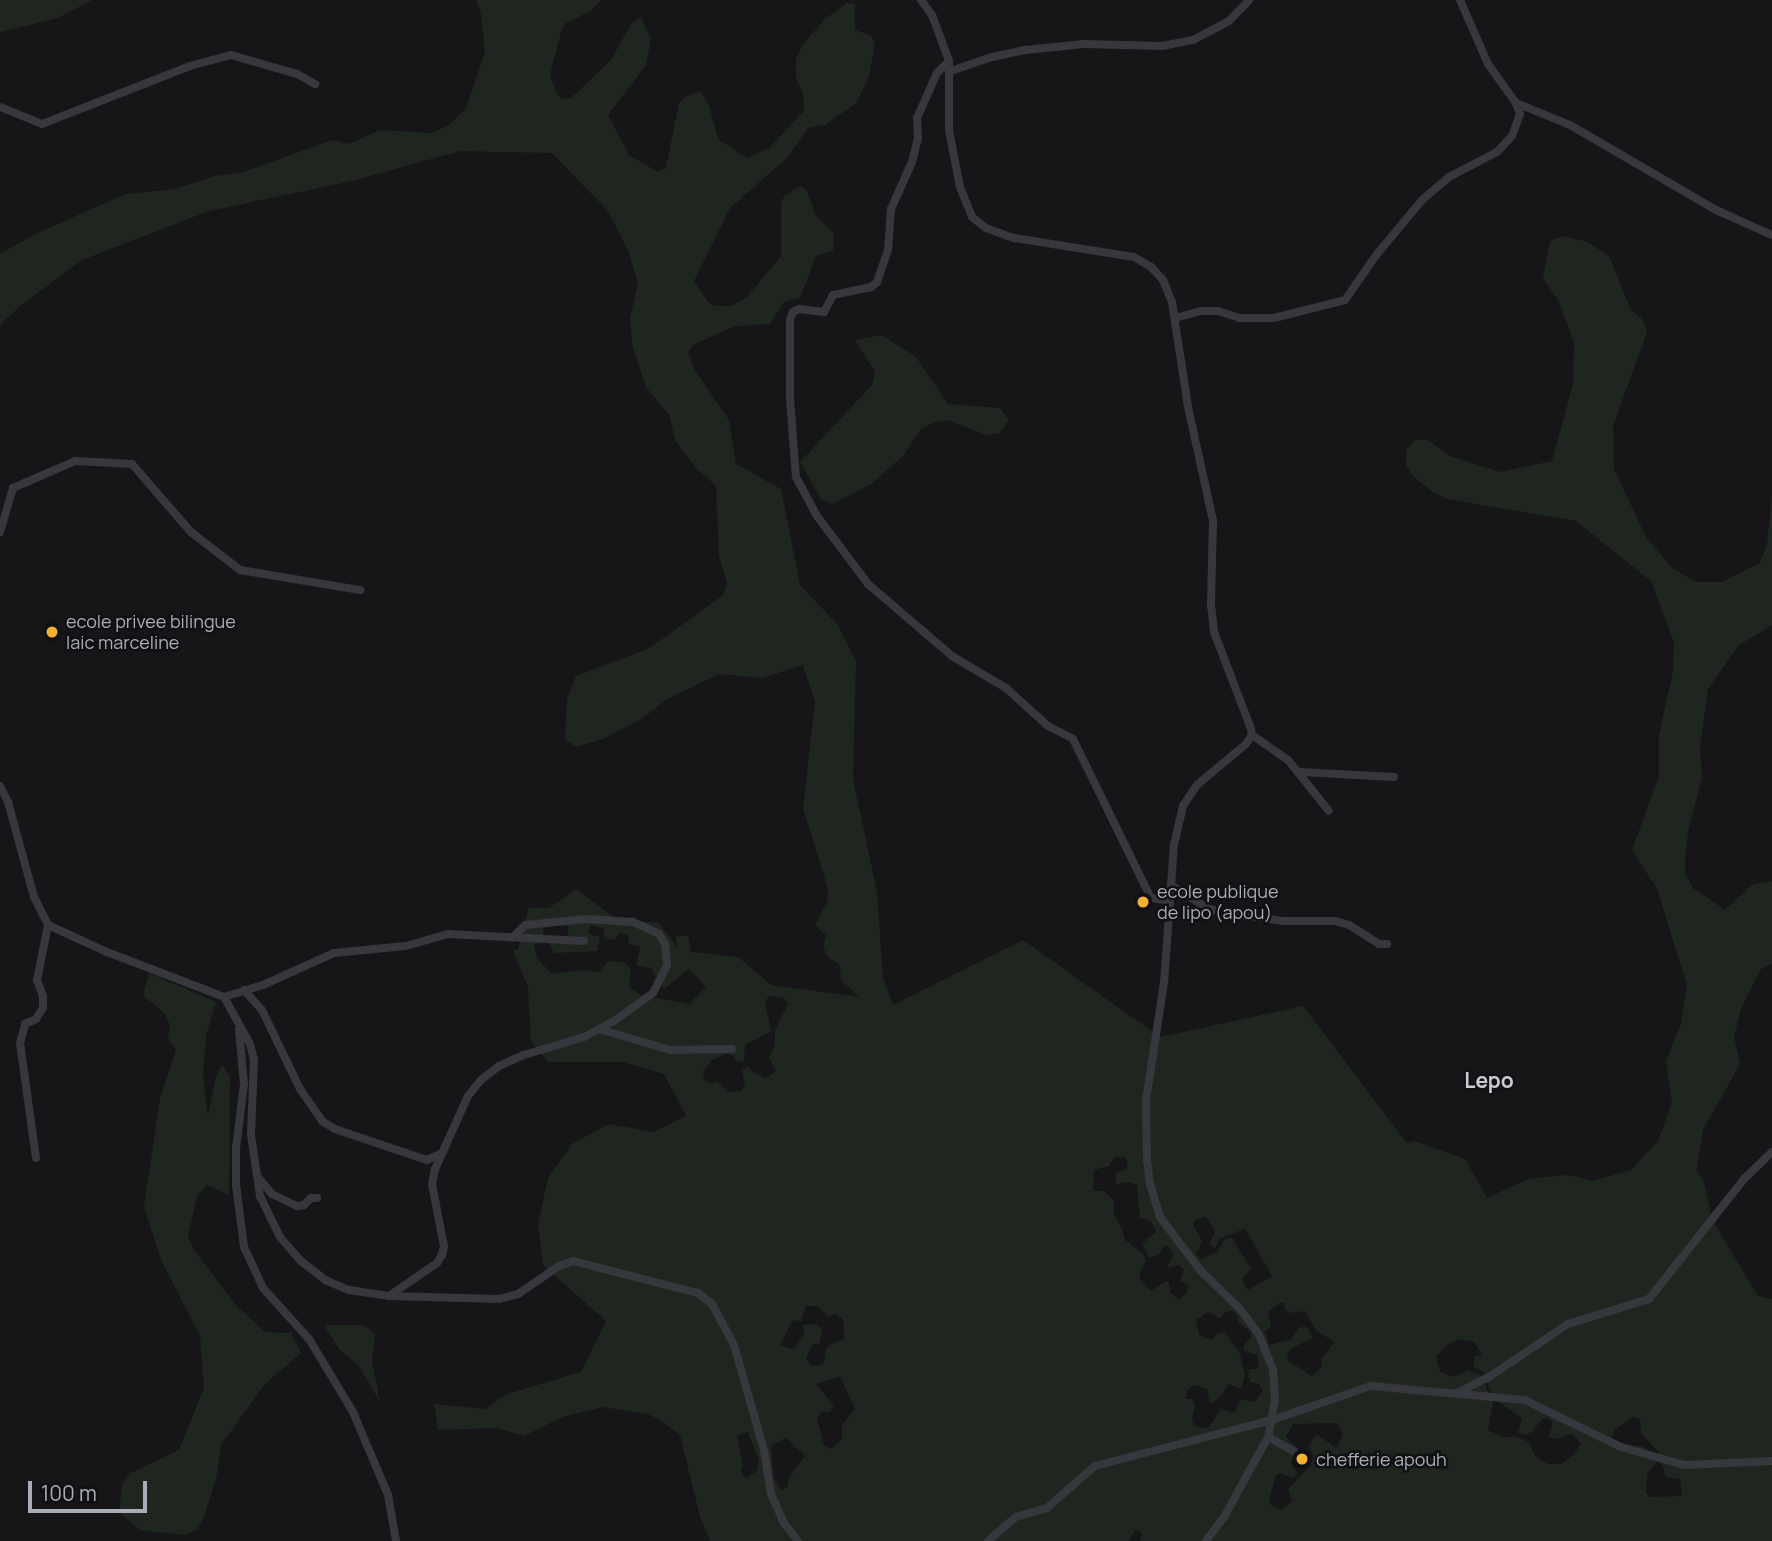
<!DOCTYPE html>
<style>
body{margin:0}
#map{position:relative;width:1772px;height:1541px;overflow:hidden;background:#161618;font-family:Manrope,sans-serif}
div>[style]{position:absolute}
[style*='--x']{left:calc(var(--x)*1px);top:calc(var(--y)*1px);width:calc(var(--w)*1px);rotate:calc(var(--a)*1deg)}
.green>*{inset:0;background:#1e261f}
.minor>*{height:8px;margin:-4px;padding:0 4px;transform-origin:4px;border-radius:4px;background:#37383d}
.dots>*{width:19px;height:19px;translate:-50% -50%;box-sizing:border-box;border:4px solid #111113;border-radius:50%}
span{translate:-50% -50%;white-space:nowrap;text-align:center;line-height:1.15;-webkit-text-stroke:5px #111113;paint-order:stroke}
.poi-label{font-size:18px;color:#a8adb8}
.left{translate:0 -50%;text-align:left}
.quarter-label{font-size:21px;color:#c9ccd4;font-weight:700}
.scale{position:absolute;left:28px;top:1481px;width:119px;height:32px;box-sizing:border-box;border:4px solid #a8adb8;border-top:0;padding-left:9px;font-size:21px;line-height:24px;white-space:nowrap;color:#a8adb8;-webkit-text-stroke:5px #111113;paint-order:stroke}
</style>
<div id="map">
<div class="green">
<i style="clip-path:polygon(0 0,92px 0,58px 18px,0 32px)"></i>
<i style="clip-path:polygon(evenodd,476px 0,601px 0,591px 11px,566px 23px,561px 32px,550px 75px,556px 92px,561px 98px,570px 99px,611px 60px,631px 24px,641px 17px,651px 39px,646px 65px,608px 115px,629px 155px,658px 172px,666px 168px,679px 103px,685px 97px,700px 91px,709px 105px,718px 139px,747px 158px,769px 148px,804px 111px,803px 94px,796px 77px,796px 59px,803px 44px,825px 19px,847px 3px,855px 4px,855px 30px,870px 35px,875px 42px,869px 77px,856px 103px,825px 125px,808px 128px,787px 158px,730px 208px,694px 281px,708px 302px,715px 306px,732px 306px,747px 297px,781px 256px,781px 202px,785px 195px,800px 186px,807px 191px,816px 216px,834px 234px,833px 251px,816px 256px,800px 298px,784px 302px,770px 324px,735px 326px,693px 345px,688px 353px,694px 369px,729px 420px,736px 464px,781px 489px,800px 585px,838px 625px,856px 661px,853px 779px,877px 892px,883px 978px,893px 1005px,1023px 940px,1160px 1037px,1303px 1006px,1407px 1143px,1415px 1141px,1465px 1159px,1487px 1198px,1528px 1179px,1568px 1175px,1593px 1181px,1631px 1170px,1658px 1141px,1672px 1102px,1666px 1061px,1681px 1024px,1687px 985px,1657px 889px,1632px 850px,1659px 776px,1659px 735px,1673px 671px,1674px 643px,1651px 581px,1576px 521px,1448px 499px,1434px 493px,1413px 476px,1406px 465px,1406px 450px,1415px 440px,1428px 440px,1450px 456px,1500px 472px,1552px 461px,1573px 384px,1574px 343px,1559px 302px,1543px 278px,1550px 241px,1563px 236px,1588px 242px,1609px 256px,1631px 310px,1642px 319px,1647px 332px,1613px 426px,1614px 469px,1646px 537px,1672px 568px,1696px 582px,1722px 582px,1760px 563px,1767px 544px,1772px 496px,1772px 625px,1739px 645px,1708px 689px,1700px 748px,1702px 777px,1688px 832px,1685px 860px,1685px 874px,1693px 888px,1725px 910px,1753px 884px,1772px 881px,1772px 963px,1761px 969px,1741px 1009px,1734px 1037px,1740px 1064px,1703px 1130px,1696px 1171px,1703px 1179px,1713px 1221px,1758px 1296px,1772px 1299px,1772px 1541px,1140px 1541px,1142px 1533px,1135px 1530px,1129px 1541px,710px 1541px,700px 1517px,680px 1435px,659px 1419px,647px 1414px,603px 1407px,562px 1417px,524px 1436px,496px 1428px,438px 1430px,434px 1404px,485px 1409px,507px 1394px,581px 1372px,606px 1321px,543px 1265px,538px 1224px,548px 1178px,572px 1144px,609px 1124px,654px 1132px,686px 1116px,664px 1074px,623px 1062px,548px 1062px,531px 1041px,528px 987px,513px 951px,518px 949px,529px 908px,549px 908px,576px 889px,618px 920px,659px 923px,677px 947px,676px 937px,688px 935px,691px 952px,738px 957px,771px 985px,859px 997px,841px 980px,840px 965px,829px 958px,823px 947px,826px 935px,815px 925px,827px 902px,828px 889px,803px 808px,815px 702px,803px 665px,762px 678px,719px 674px,667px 699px,643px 718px,603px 739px,576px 747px,565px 739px,567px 699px,576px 676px,650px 648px,723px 595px,727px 583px,719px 556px,716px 486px,696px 468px,675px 440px,669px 415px,646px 387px,632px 345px,630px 319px,638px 284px,628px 250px,607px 210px,552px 153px,460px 151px,352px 181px,209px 211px,82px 260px,19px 307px,0 325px,0 254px,33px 235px,126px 194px,175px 189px,215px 176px,241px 173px,332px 140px,349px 144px,380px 130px,431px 133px,448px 126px,466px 108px,485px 52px,481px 14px,476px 0,566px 925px,569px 927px,566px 941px,548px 941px,554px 953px,597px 951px,600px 937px,588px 934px,590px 925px,603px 928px,605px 939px,615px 940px,619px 933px,629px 936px,628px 944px,640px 947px,636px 965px,651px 968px,664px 989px,689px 969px,706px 987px,689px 1004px,641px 995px,629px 987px,631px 972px,629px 966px,622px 962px,608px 961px,599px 972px,581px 970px,552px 974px,537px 958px,534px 944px,541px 943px,544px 927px,566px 925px,476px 0,769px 996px,784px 998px,788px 1004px,775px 1030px,775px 1045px,769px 1058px,776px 1071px,765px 1079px,747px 1067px,742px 1071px,745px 1085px,741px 1091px,728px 1092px,717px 1081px,710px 1083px,704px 1079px,703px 1071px,712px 1060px,727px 1054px,734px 1056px,737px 1063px,744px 1061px,745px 1045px,771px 1031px,765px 1002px,769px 996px,476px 0,1114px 1157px,1125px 1157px,1128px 1163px,1126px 1169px,1116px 1173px,1116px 1184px,1130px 1182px,1137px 1185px,1140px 1218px,1150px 1221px,1155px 1228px,1156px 1232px,1142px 1244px,1149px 1258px,1159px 1254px,1164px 1246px,1168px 1246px,1174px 1255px,1166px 1268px,1179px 1265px,1184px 1270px,1180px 1281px,1189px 1285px,1187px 1293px,1179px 1299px,1170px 1293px,1169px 1283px,1166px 1281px,1151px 1291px,1141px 1281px,1139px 1274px,1146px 1261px,1143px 1254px,1125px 1240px,1121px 1227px,1114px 1215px,1114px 1201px,1104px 1191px,1093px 1191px,1094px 1170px,1109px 1166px,1114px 1157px,476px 0,1206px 1216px,1215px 1232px,1209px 1244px,1215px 1248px,1221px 1237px,1245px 1229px,1272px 1276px,1248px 1290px,1246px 1288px,1242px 1278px,1251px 1269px,1232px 1238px,1225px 1239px,1217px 1252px,1201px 1259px,1196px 1254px,1202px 1241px,1193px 1225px,1195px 1220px,1206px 1216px,476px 0,1279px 1303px,1284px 1303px,1285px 1309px,1291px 1313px,1305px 1311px,1316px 1330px,1334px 1342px,1321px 1360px,1322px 1367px,1312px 1376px,1288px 1361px,1287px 1354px,1292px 1348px,1313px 1338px,1306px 1326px,1299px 1328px,1290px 1340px,1269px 1345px,1265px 1331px,1271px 1327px,1268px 1312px,1279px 1303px,476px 0,806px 1306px,818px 1306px,828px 1317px,835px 1314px,842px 1318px,844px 1325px,844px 1339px,831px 1344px,826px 1349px,824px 1363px,817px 1366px,810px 1365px,806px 1358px,812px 1345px,820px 1343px,822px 1329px,816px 1324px,802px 1325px,805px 1334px,794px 1349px,780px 1346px,790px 1325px,794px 1320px,801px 1321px,806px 1306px,476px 0,1232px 1311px,1237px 1315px,1239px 1323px,1250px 1331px,1251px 1338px,1245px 1343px,1243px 1350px,1257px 1355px,1259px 1362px,1257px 1369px,1249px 1369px,1248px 1376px,1251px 1382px,1259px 1384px,1263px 1390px,1255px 1402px,1241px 1399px,1234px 1413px,1221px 1409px,1209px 1427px,1201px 1428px,1194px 1425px,1192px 1418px,1195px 1405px,1192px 1399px,1186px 1399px,1187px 1391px,1194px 1385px,1207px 1389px,1210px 1404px,1221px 1396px,1228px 1384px,1241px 1389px,1245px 1375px,1240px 1354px,1225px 1332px,1218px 1333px,1213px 1339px,1205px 1338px,1199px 1334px,1196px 1320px,1208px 1312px,1220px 1319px,1225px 1312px,1232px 1311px,476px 0,1459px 1339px,1474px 1342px,1482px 1355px,1475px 1356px,1473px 1366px,1483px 1372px,1493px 1397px,1522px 1419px,1518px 1433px,1525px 1435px,1532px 1432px,1542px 1419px,1548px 1418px,1553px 1422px,1549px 1437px,1558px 1439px,1572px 1433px,1581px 1444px,1573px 1455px,1562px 1464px,1548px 1464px,1535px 1456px,1529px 1442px,1516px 1437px,1502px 1437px,1488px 1430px,1493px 1403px,1481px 1375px,1468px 1370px,1454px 1377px,1440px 1372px,1436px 1356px,1446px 1346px,1459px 1339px,476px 0,840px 1376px,855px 1409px,842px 1425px,842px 1439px,831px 1449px,824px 1446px,817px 1418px,822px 1412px,830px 1412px,834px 1405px,816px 1384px,840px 1376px,476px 0,1633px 1417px,1640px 1419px,1641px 1433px,1659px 1453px,1666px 1477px,1680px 1479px,1682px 1496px,1650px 1497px,1646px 1493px,1647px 1474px,1658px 1460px,1655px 1455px,1641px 1446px,1620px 1445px,1612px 1438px,1614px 1430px,1633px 1417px,476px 0,1337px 1423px,1343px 1435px,1336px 1448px,1318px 1435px,1314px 1437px,1309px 1446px,1313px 1456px,1310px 1466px,1288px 1489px,1292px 1501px,1282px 1510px,1272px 1506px,1269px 1499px,1276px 1475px,1280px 1473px,1293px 1478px,1298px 1474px,1291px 1463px,1297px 1447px,1286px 1437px,1293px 1424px,1337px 1423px,476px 0,748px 1432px,759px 1461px,757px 1471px,746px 1478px,741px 1472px,743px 1465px,737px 1436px,748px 1432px,476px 0,786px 1438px,805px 1456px,788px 1479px,788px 1486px,781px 1490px,774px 1478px,771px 1446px,786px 1438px)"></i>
<i style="clip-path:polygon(882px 335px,916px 357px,948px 404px,1000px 408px,1009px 420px,1000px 433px,986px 435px,948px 420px,933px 423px,921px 429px,904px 455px,871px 484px,833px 504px,821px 499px,800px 462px,872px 385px,875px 372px,855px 340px)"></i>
<i style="clip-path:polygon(149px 973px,216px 1002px,206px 1036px,203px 1078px,208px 1116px,216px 1076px,222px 1065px,230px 1076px,229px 1195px,207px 1185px,197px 1196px,188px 1237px,194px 1250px,235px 1304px,265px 1332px,291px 1333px,301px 1353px,264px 1385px,221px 1445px,217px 1475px,204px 1517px,197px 1530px,184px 1535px,140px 1530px,119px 1512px,122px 1484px,131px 1473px,179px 1450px,204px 1388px,200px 1336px,162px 1262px,144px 1207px,160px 1098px,176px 1050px,168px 1038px,170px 1025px,164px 1013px,143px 995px)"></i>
<i style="clip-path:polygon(324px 1325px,363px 1325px,375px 1334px,372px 1361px,380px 1402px,359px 1366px,339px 1349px)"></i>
</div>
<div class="minor">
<i style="--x:921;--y:0;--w:19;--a:54"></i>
<i style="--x:932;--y:15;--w:49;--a:69.7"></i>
<i style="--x:949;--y:61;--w:69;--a:90"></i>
<i style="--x:949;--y:130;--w:58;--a:79.1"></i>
<i style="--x:960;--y:187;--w:32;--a:68"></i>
<i style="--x:972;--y:217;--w:18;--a:38"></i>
<i style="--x:986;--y:228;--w:30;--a:20"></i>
<i style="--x:1014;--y:238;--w:121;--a:9"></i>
<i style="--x:1134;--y:257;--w:20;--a:30"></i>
<i style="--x:1151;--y:267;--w:18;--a:47"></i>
<i style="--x:1163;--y:280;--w:24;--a:68"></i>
<i style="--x:1172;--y:302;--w:106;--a:81.3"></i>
<i style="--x:1188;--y:407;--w:117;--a:77.6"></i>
<i style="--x:1213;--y:521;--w:83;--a:91.4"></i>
<i style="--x:1211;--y:604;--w:28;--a:84"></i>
<i style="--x:1214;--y:632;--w:104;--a:69.1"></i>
<i style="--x:1251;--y:729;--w:6;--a:81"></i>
<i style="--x:1252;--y:735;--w:11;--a:124"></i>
<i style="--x:1246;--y:744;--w:64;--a:140.1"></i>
<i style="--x:1197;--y:785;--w:25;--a:124"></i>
<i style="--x:1183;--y:806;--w:39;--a:103"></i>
<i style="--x:1174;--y:844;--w:138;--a:94.1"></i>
<i style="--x:1164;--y:982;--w:120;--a:98.6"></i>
<i style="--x:1146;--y:1101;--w:59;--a:89"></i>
<i style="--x:1147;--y:1160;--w:24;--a:83"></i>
<i style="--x:1150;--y:1184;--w:34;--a:73"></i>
<i style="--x:1160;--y:1217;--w:66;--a:53"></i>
<i style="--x:1200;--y:1270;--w:57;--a:44.3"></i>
<i style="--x:1241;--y:1310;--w:31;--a:54"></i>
<i style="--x:1259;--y:1335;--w:38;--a:68"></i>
<i style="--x:1273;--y:1370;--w:29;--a:86"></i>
<i style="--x:1275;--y:1399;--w:39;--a:100"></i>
<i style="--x:1268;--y:1437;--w:91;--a:118.8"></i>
<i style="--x:1224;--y:1517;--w:30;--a:127"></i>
<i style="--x:949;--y:61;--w:17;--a:135"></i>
<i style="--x:937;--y:73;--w:49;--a:114"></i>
<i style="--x:917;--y:118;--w:20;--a:87"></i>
<i style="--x:918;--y:138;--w:25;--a:104"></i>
<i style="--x:912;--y:162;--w:51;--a:114.1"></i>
<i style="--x:891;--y:209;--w:41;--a:94.2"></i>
<i style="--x:888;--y:250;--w:34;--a:109"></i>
<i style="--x:877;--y:282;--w:8;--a:140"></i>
<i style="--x:871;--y:287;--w:39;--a:168"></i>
<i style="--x:833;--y:295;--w:19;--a:118"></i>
<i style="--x:824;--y:312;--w:25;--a:-173"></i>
<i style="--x:799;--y:309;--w:7;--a:153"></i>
<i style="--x:793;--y:312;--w:9;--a:111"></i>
<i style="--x:790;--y:320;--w:78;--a:90"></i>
<i style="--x:790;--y:398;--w:79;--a:85.7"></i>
<i style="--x:796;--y:477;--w:44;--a:61.7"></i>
<i style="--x:817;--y:516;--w:85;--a:53.1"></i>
<i style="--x:868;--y:584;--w:111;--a:40.6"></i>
<i style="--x:952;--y:656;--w:63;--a:30.7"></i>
<i style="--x:1006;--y:688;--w:57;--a:42.1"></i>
<i style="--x:1048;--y:726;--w:28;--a:27"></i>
<i style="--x:1073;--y:739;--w:177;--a:63.9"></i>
<i style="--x:1151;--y:898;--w:19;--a:9"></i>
<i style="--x:951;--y:71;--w:43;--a:-18.9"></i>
<i style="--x:992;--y:57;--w:35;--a:-12"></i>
<i style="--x:1026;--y:50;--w:58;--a:-5.9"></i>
<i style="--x:1084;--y:44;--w:78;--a:1.5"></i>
<i style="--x:1162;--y:46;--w:32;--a:-11"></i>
<i style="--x:1193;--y:40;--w:41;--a:-27.8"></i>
<i style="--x:1229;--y:21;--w:29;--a:-46"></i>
<i style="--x:1516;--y:103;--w:58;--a:22.2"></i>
<i style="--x:1570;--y:125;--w:169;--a:30.2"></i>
<i style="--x:1716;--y:210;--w:61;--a:24.1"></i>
<i style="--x:0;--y:107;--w:45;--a:22"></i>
<i style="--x:42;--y:124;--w:159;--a:-21.4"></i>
<i style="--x:190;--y:66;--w:42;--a:-15"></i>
<i style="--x:231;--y:55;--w:69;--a:16.1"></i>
<i style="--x:297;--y:74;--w:21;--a:29"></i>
<i style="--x:1175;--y:318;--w:28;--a:-15"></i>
<i style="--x:1202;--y:311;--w:16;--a:0"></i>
<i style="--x:1218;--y:311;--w:22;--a:18"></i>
<i style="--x:1239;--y:318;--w:35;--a:0"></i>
<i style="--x:1274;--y:318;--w:73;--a:-14.2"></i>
<i style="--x:1345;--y:300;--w:56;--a:-55.2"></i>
<i style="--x:1377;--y:254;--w:72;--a:-50.1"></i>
<i style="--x:1423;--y:199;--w:34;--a:-40"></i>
<i style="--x:1449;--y:177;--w:54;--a:-27.5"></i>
<i style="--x:1497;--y:152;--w:22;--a:-47"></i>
<i style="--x:1512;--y:136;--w:23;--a:-70"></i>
<i style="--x:1520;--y:114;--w:12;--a:-110"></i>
<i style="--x:1516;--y:103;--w:48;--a:-125.7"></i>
<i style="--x:1488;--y:64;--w:70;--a:-113.6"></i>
<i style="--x:0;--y:532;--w:46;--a:-73.5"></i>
<i style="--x:13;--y:488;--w:68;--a:-23.5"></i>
<i style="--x:75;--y:461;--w:57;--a:3"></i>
<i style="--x:132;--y:464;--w:90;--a:49.1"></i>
<i style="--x:191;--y:532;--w:62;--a:37.8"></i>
<i style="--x:240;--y:570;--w:122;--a:9.5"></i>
<i style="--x:1252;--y:735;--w:44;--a:34.8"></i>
<i style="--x:1288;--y:760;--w:65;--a:51.2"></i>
<i style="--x:1300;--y:772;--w:94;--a:3"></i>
<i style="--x:0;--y:786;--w:18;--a:63"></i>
<i style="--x:8;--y:802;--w:98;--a:74.7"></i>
<i style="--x:34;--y:897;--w:31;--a:63"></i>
<i style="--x:48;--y:925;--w:65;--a:24.6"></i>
<i style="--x:107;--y:952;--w:125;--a:21"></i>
<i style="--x:224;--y:997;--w:41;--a:-17.1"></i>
<i style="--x:263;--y:985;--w:78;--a:-24.3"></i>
<i style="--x:334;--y:953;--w:72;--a:-5.6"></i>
<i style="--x:406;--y:946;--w:44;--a:-15.9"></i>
<i style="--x:448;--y:934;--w:136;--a:2.9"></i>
<i style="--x:1171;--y:885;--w:45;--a:32.3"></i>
<i style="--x:1209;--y:909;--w:12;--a:14"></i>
<i style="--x:1221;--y:912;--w:63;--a:8.3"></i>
<i style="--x:1283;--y:921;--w:52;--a:0"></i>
<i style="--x:1335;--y:921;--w:15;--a:16"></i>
<i style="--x:1349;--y:925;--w:36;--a:32"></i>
<i style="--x:1379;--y:944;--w:8;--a:0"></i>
<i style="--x:244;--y:990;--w:27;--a:48"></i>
<i style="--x:262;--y:1010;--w:88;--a:64.3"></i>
<i style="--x:300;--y:1089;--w:39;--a:55"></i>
<i style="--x:322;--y:1121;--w:15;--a:32"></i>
<i style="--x:335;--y:1129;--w:97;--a:18.6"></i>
<i style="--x:427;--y:1160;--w:14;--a:-25"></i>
<i style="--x:224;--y:997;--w:54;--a:61"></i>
<i style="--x:250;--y:1044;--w:16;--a:76"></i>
<i style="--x:254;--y:1060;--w:75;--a:92.3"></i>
<i style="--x:251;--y:1135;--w:62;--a:81.6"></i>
<i style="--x:260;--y:1196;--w:46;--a:64"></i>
<i style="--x:280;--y:1237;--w:32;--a:49"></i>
<i style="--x:301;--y:1261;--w:31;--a:38"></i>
<i style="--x:325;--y:1280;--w:26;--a:23"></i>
<i style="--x:349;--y:1290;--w:40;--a:8.5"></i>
<i style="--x:389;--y:1296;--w:110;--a:1.6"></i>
<i style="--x:499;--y:1299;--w:20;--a:-15"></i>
<i style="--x:518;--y:1294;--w:50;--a:-34.3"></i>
<i style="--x:559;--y:1266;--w:15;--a:-20"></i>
<i style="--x:573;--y:1261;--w:129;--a:14.4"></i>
<i style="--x:698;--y:1293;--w:18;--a:38"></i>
<i style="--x:712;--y:1304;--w:47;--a:61.8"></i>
<i style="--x:734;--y:1345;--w:109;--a:74.1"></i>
<i style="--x:764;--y:1450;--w:45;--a:81"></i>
<i style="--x:771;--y:1494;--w:32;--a:66"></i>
<i style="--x:784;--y:1523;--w:23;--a:52"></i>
<i style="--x:599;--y:1029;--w:74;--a:16.5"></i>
<i style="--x:670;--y:1050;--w:62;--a:-0.9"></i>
<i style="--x:239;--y:1030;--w:54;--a:84.7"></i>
<i style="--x:244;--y:1084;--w:64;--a:97.1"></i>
<i style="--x:236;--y:1148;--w:37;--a:90"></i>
<i style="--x:236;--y:1185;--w:63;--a:82.6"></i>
<i style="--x:244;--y:1247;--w:45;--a:65.1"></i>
<i style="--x:263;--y:1288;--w:69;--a:48"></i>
<i style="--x:309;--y:1339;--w:85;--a:58.9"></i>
<i style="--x:353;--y:1412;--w:90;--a:67.1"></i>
<i style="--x:388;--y:1495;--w:47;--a:80.1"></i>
<i style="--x:36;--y:1158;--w:116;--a:-97.9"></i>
<i style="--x:20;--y:1043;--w:20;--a:-75"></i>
<i style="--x:25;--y:1024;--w:12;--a:-24"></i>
<i style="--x:36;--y:1019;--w:13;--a:-58"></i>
<i style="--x:43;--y:1008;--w:12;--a:-90"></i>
<i style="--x:43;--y:996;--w:17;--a:-111"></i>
<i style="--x:37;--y:980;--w:56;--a:-78.7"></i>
<i style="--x:258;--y:1177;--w:22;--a:51"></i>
<i style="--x:272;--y:1194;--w:28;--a:26"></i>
<i style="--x:297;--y:1206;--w:7;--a:-8"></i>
<i style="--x:304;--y:1205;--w:10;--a:-45"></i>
<i style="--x:311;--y:1198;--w:6;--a:0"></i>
<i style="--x:389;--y:1296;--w:58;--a:-34.5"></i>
<i style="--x:437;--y:1263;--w:9;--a:-58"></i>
<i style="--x:442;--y:1255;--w:9;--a:-77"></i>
<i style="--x:444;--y:1246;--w:63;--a:-101"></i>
<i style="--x:432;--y:1184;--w:15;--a:-79"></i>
<i style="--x:435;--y:1169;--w:80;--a:-65.7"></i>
<i style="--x:468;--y:1096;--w:21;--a:-51"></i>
<i style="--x:481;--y:1080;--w:23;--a:-38"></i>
<i style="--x:499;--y:1066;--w:27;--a:-24"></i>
<i style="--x:524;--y:1055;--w:63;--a:-16.7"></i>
<i style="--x:584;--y:1037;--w:34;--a:-28"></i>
<i style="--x:614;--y:1021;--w:48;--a:-35.7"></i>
<i style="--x:653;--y:993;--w:31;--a:-63"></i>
<i style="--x:667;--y:965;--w:21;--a:-95"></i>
<i style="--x:665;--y:944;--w:12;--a:-121"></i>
<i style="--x:659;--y:934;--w:29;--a:-155"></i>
<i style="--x:633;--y:922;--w:47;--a:-176.3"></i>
<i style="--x:586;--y:919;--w:61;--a:174.4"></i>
<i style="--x:525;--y:925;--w:18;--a:135"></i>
<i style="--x:1459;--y:1392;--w:34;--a:-27"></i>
<i style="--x:1489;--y:1377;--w:95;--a:-33.9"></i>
<i style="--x:1568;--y:1324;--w:85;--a:-17.2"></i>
<i style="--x:1649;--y:1299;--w:153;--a:-51.6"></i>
<i style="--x:1744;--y:1179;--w:39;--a:-44"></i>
<i style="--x:1268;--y:1437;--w:31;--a:29"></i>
<i style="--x:988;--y:1541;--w:37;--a:-41"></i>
<i style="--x:1016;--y:1517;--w:32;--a:-16"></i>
<i style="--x:1047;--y:1508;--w:64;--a:-41.2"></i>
<i style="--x:1095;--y:1466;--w:183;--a:-14.6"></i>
<i style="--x:1272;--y:1420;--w:105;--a:-19"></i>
<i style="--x:1371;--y:1386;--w:155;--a:5.2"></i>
<i style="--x:1525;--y:1400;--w:107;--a:26.1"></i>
<i style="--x:1621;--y:1447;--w:66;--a:15.9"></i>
<i style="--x:1684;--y:1465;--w:88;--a:-2.6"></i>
</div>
<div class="dots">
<i style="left:52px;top:632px;background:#f2b134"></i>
<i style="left:1143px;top:902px;background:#f2b134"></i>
<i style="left:1302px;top:1459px;background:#f2b134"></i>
</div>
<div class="poi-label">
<span class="left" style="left:66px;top:632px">ecole privee bilingue<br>laic marceline</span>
<span class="left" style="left:1157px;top:902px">ecole publique<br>de lipo (apou)</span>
<span class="left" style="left:1316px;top:1459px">chefferie apouh</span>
</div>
<div class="quarter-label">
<span style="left:1489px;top:1080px">Lepo</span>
</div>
<div class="scale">100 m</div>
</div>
